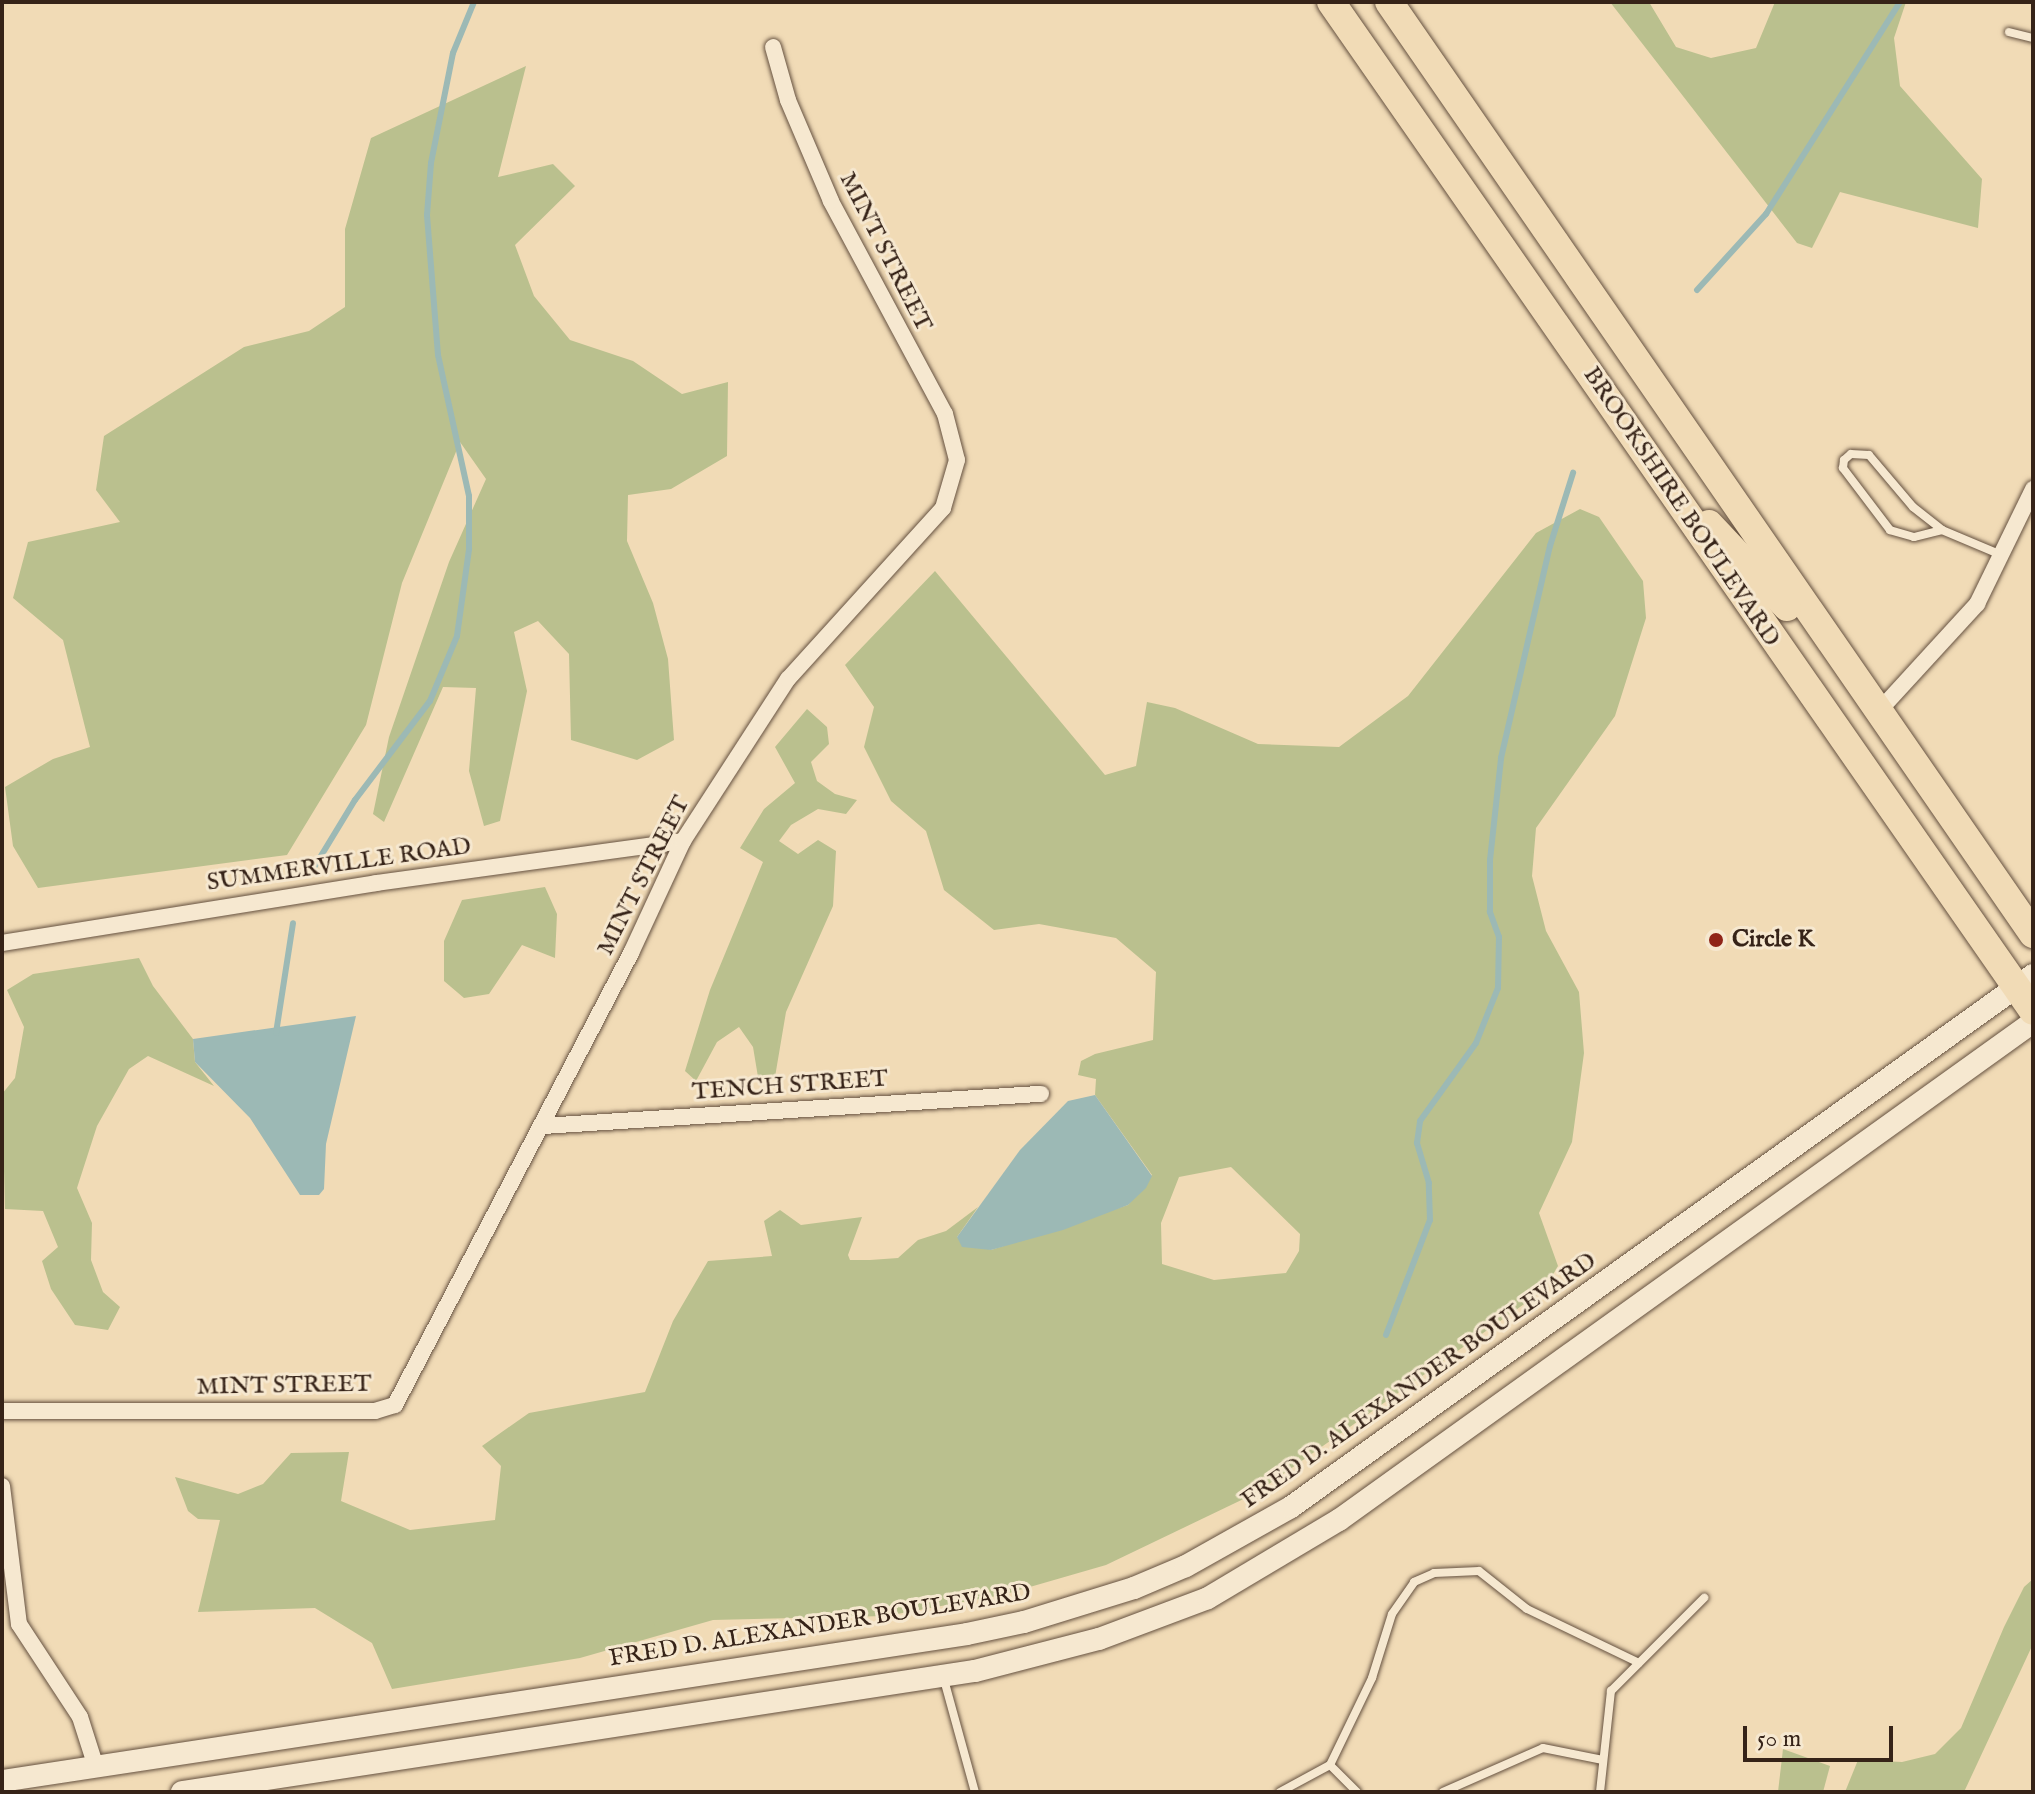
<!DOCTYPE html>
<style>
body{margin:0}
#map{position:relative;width:2035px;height:1794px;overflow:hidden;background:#f1dbb6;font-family:"IM FELL English",serif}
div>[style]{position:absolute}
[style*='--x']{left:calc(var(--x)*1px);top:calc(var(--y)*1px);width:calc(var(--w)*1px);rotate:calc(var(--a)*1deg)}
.green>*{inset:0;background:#bac08e}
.water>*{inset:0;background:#9cb9b5}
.stream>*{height:6px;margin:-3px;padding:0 3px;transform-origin:3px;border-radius:3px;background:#9cb9b5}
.roads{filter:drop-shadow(0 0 2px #655140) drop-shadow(0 0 2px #655140)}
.lane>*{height:8px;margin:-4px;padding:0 4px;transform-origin:4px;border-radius:4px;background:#f6e8d0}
.street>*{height:16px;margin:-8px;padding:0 8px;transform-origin:8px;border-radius:8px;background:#f6e8d0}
.secondary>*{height:22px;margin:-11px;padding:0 11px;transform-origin:11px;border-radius:11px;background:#f6e8d0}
.highway>*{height:28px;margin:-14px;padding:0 14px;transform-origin:14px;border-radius:14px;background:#f1dbb6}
.dots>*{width:22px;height:22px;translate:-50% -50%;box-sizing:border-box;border:4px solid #f6e8d0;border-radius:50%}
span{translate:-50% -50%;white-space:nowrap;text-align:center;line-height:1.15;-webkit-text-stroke:6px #f6e8d0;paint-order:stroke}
.street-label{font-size:24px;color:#362318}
.poi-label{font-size:24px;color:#362318;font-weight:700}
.left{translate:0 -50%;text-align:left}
.frame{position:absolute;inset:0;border:4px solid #362318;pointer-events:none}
.scale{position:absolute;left:1743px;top:1726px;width:150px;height:36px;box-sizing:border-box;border:4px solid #362318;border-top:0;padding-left:10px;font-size:24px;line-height:28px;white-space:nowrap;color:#362318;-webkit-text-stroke:6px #f6e8d0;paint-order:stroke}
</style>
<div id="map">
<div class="green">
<i style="clip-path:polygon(1610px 2px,1649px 2px,1676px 47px,1711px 58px,1756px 48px,1775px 2px,1906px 2px,1894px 38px,1900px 86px,1982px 179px,1978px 228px,1840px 192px,1812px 248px,1797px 243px)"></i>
<i style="clip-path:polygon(526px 66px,498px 177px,553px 164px,575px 186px,515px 245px,534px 296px,570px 340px,633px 361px,682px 394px,728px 382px,727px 456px,671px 489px,628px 495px,627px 541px,653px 603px,668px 659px,674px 740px,637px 760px,571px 740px,569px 654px,538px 621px,514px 632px,527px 691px,500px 821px,484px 826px,469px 771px,476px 688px,443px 687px,384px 822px,373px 814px,389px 737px,449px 562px,486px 479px,460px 442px,402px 583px,366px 725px,287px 855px,38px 888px,13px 846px,5px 787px,53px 759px,90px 747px,63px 640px,13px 598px,28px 542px,120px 522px,96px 490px,104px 436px,244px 347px,309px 331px,345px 307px,345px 229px,371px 138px)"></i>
<i style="clip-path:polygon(evenodd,1580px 509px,1599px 517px,1643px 581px,1646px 618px,1615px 716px,1536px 828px,1532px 876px,1546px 931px,1579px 992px,1584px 1053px,1572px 1142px,1539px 1213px,1558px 1266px,1544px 1290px,1256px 1493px,1106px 1565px,1002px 1595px,886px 1616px,713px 1620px,580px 1658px,392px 1689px,372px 1643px,315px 1608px,198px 1612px,220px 1520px,198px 1519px,188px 1511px,175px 1477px,238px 1494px,263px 1484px,291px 1453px,349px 1452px,341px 1501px,410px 1530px,495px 1520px,501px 1466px,482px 1446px,529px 1413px,645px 1392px,673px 1321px,708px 1261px,772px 1256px,764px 1221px,780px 1210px,801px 1225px,862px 1217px,848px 1255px,850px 1260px,870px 1260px,898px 1258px,918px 1240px,946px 1231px,978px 1207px,957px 1237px,991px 1250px,1128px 1205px,1152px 1175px,1095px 1095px,1096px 1079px,1078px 1075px,1081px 1061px,1095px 1054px,1153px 1040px,1156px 972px,1116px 938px,1039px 924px,994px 930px,944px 890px,926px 831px,891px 801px,864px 747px,874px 707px,845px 665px,935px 571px,1105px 775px,1136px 766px,1147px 702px,1175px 708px,1258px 744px,1339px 747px,1408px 696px,1536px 533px,1580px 509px,1231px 1167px,1300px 1234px,1299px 1251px,1286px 1273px,1214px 1280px,1162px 1264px,1161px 1223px,1179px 1177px,1231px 1167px)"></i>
<i style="clip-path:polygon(807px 709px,827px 727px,829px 744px,811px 762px,817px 781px,835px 794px,857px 800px,846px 814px,818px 809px,791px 825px,779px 841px,798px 854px,818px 840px,836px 851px,833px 906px,786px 1012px,775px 1077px,758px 1077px,753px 1047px,739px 1027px,717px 1042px,696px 1081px,685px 1071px,710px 990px,763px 862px,740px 848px,764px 809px,795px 783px,775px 747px)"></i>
<i style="clip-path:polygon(545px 887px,557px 914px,555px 958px,522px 945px,489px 994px,464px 998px,444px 981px,444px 941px,462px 900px)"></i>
<i style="clip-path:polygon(139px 958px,153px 986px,193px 1039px,195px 1062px,214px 1086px,148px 1056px,129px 1069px,97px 1126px,77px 1188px,92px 1223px,91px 1260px,103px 1292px,120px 1307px,108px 1330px,75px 1325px,51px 1289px,42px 1261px,58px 1247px,43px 1211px,5px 1209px,2px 1094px,15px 1078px,24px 1027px,7px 990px,33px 974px)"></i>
<i style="clip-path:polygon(2033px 1579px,2033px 1644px,1964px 1792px,1845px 1792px,1858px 1760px,1902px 1762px,1935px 1754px,1961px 1728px,2004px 1627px,2024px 1587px)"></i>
<i style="clip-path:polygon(1783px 1749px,1830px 1766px,1823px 1792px,1778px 1792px)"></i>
</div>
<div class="water">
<i style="clip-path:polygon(356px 1016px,326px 1144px,324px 1189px,319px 1195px,300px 1195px,250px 1118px,195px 1062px,193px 1039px)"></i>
<i style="clip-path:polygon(1095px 1095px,1152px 1176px,1146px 1188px,1128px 1205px,1063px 1230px,991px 1250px,962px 1247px,957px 1237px,1020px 1150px,1068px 1101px)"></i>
</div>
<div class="stream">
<i style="--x:1697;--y:290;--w:103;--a:-47.8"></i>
<i style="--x:1766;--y:214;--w:251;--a:-57.7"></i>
<i style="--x:313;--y:869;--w:81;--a:-58.7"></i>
<i style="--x:355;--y:800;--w:124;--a:-52.9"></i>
<i style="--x:430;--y:701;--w:70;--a:-67.4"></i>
<i style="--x:457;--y:636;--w:88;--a:-82.1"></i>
<i style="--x:469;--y:549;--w:53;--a:-90"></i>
<i style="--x:469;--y:496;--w:144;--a:-102.4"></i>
<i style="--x:438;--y:355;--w:140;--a:-94.5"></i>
<i style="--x:427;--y:215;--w:52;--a:-85.6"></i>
<i style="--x:431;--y:163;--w:112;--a:-78.7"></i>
<i style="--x:453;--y:53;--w:55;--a:-67.6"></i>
<i style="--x:276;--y:1033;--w:111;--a:-81.2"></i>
<i style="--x:1386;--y:1335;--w:123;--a:-69.1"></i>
<i style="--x:1430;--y:1220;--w:37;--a:-92"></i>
<i style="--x:1429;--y:1183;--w:42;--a:-106.7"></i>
<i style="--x:1417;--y:1143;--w:22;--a:-82"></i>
<i style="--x:1420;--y:1121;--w:96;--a:-54.3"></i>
<i style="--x:1476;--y:1043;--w:59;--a:-68.2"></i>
<i style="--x:1498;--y:988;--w:51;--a:-88.9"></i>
<i style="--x:1499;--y:937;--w:27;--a:-110"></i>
<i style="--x:1490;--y:912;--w:52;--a:-90"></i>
<i style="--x:1490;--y:860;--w:103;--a:-83.8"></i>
<i style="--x:1501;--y:758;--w:218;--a:-77"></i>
<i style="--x:1550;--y:546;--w:77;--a:-72.5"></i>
</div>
<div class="roads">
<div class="lane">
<i style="--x:2009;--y:32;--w:25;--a:14"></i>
<i style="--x:1942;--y:530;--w:29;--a:166"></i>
<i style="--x:1914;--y:537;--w:25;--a:-164"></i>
<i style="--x:1890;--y:530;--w:78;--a:-127.2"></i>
<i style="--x:1843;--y:468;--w:8;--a:-83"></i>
<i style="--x:1844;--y:460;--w:9;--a:-41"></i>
<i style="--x:1851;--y:454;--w:18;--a:3"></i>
<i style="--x:1869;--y:455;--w:68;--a:49.8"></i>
<i style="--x:1913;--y:507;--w:37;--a:38"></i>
<i style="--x:1942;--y:530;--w:67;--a:22.8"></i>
<i style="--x:943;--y:1676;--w:120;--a:74.6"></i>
<i style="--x:1330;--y:1765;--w:38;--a:45"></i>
<i style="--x:1280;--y:1792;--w:57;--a:-28.4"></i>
<i style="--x:1330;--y:1765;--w:97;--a:-64.2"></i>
<i style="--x:1372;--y:1678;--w:67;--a:-72.6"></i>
<i style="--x:1392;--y:1614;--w:39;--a:-55"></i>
<i style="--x:1414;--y:1582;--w:22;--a:-24"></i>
<i style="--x:1434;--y:1573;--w:45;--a:-2.5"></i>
<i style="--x:1479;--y:1571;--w:61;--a:38.4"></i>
<i style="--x:1527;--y:1609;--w:124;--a:25.7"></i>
<i style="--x:1443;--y:1792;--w:109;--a:-23.7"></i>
<i style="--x:1543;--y:1748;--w:61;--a:11.3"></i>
<i style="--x:1600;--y:1792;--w:102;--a:-83.8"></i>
<i style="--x:1611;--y:1691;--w:132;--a:-45"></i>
</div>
<div class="street">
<i style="--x:1878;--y:712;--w:147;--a:-47.5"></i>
<i style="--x:1977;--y:604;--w:128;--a:-64"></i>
<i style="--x:2;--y:943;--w:379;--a:-9.1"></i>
<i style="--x:376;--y:883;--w:310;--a:-7.8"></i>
<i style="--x:543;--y:1126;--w:499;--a:-3.7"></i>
<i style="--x:2;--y:1411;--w:373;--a:0"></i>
<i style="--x:375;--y:1411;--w:21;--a:-17"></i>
<i style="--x:395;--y:1405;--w:510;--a:-62.43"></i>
<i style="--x:631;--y:953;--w:123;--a:-65.1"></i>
<i style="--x:683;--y:841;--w:193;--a:-57.1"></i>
<i style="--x:788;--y:679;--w:231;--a:-47.8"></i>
<i style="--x:943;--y:508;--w:50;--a:-73.7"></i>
<i style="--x:957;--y:460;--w:48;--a:-104.6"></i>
<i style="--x:945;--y:414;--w:242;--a:-118.2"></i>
<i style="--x:831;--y:201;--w:110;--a:-113.1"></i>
<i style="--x:788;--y:100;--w:55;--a:-105.8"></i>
<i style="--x:2;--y:1486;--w:139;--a:83"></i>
<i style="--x:19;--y:1624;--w:111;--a:56.7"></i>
<i style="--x:80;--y:1717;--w:49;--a:72.3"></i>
</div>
<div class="secondary">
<i style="--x:2;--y:1781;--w:976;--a:-8.66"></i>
<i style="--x:967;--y:1634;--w:58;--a:-11.9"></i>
<i style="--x:1024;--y:1622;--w:115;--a:-17.2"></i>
<i style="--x:1134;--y:1588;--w:56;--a:-22.9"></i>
<i style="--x:1186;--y:1566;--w:120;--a:-29.3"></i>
<i style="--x:1291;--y:1507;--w:913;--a:-35.64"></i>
<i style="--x:182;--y:1792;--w:802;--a:-8.68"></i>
<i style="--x:975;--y:1671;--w:128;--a:-14.5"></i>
<i style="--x:1099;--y:1639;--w:116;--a:-20.6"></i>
<i style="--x:1208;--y:1598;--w:152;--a:-30.8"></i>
<i style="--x:1339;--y:1520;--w:854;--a:-35.66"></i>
</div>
<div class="highway">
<i style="--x:1331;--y:2;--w:1229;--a:55.17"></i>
<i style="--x:1389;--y:2;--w:1133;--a:55.36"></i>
<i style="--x:1709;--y:524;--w:114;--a:46.8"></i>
</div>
</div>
<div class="dots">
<i style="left:1716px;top:940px;background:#8f2418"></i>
</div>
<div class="street-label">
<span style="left:885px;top:252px;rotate:63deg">MINT STREET</span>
<span style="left:1681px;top:507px;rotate:56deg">BROOKSHIRE BOULEVARD</span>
<span style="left:339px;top:865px;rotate:-8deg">SUMMERVILLE ROAD</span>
<span style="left:644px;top:876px;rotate:-63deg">MINT STREET</span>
<span style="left:790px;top:1086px;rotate:-4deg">TENCH STREET</span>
<span style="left:1419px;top:1381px;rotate:-35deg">FRED D. ALEXANDER BOULEVARD</span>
<span style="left:284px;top:1386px;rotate:-1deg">MINT STREET</span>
<span style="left:820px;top:1626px;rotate:-9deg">FRED D. ALEXANDER BOULEVARD</span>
</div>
<div class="poi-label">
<span class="left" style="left:1732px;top:940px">Circle K</span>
</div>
<div class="frame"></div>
<div class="scale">50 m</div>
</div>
